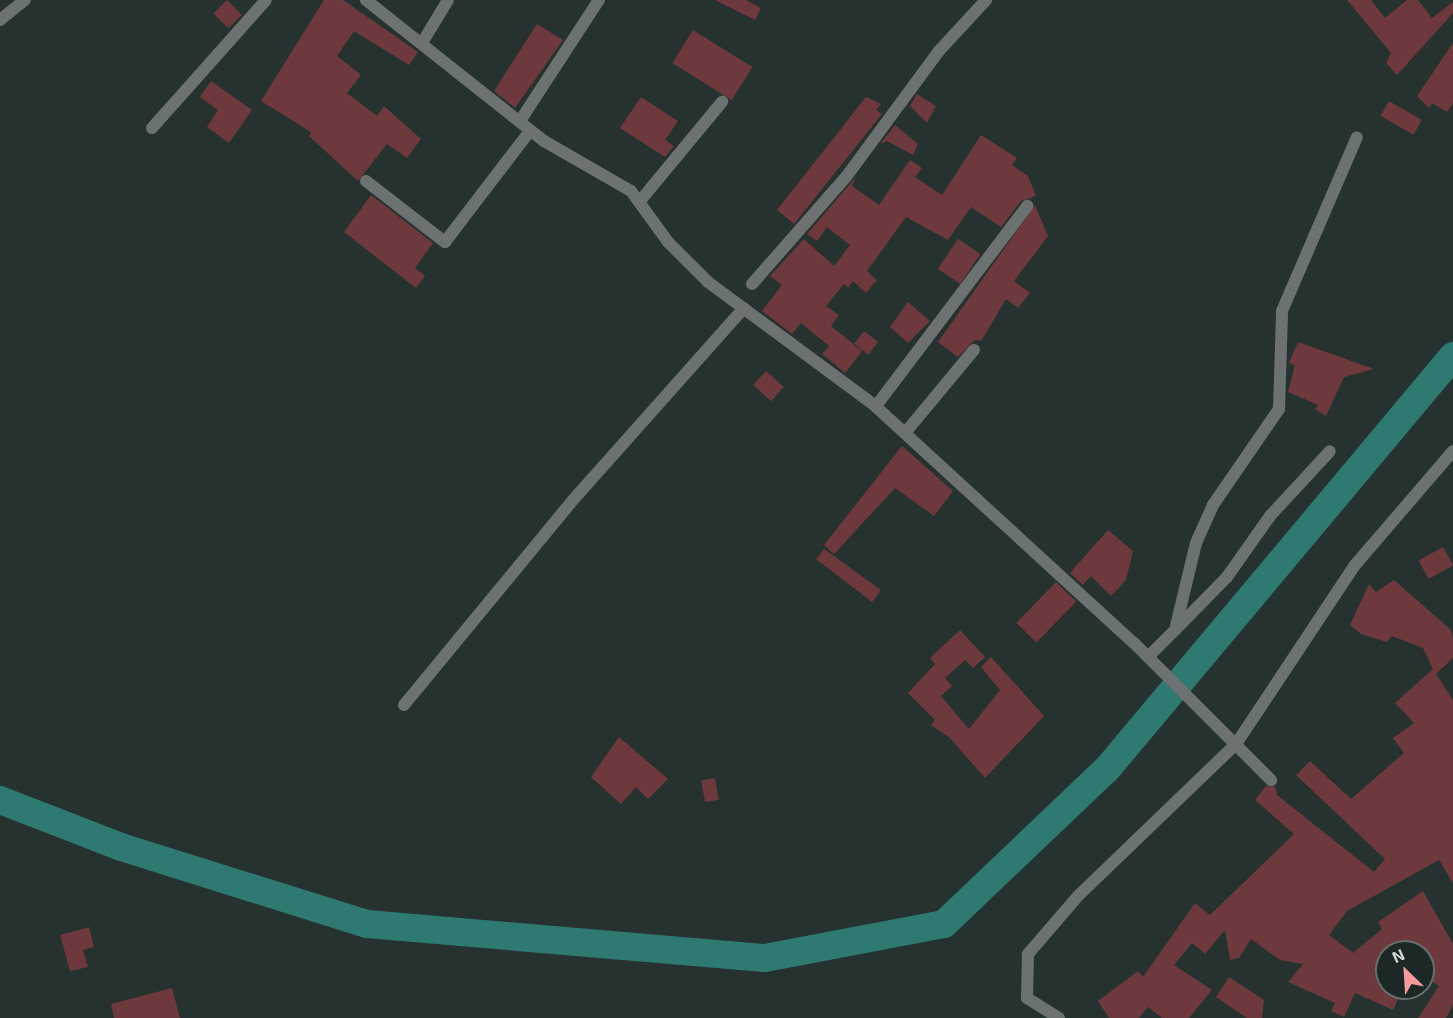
<!DOCTYPE html>
<style>
body{margin:0}
#map{position:relative;width:1453px;height:1018px;overflow:hidden;background:#263230;font-family:"Exo 2",sans-serif}
div>[style]{position:absolute}
[style*='--x']{left:calc(var(--x)*1px);top:calc(var(--y)*1px);width:calc(var(--w)*1px);rotate:calc(var(--a)*1deg)}
.river>*{height:28px;margin:-14px;padding:0 14px;transform-origin:14px;border-radius:14px;background:#2e7a71}
.building>*{inset:0;background:#6e393c;transform-origin:0 0}
.street>*{height:12px;margin:-6px;padding:0 6px;transform-origin:6px;border-radius:6px;background:#6c7271}
span{translate:-50% -50%;white-space:nowrap;text-align:center;line-height:1.15;-webkit-text-stroke:5px #1c2826;paint-order:stroke}
.north{position:absolute;left:1375px;top:940px;width:60px;height:60px;box-sizing:border-box;background:#1c2826;border:2px solid #646f6d;border-radius:50%;rotate:335deg;font-size:16px;font-weight:700;line-height:24px;text-align:center;color:#d1d9d7}
.north::after{content:'';display:block;margin:auto;width:21px;height:27px;background:#f59b9e;clip-path:polygon(50% 0,100% 100%,50% 72%,0 100%)}
</style>
<div id="map">
<div class="river">
<i style="--x:0;--y:800;--w:130;--a:21.2"></i>
<i style="--x:121;--y:847;--w:258;--a:17.4"></i>
<i style="--x:367;--y:924;--w:399;--a:4.9"></i>
<i style="--x:765;--y:958;--w:182;--a:-10.8"></i>
<i style="--x:944;--y:924;--w:225;--a:-43.6"></i>
<i style="--x:1107;--y:769;--w:539;--a:-50.04"></i>
</div>
<div class="building">
<i style="left:227px;top:0;width:21px;height:19px;rotate:45deg"></i>
<i style="clip-path:polygon(324px 0,343px 0,418px 52px,409px 65px,354px 31px,337px 56px,361px 75px,347px 93px,377px 116px,384px 106px,421px 139px,407px 158px,387px 144px,358px 181px,309px 136px,311px 132px,261px 101px)"></i>
<i style="clip-path:polygon(715px 0,746px 0,761px 8px,755px 20px)"></i>
<i style="clip-path:polygon(1347px 0,1371px 0,1385px 18px,1407px 0,1418px 0,1432px 18px,1453px 2px,1453px 13px,1397px 75px,1386px 63px,1391px 53px)"></i>
<i style="clip-path:polygon(537px 24px,563px 40px,515px 108px,494px 91px)"></i>
<i style="left:693px;top:30px;width:70px;height:39px;rotate:32deg"></i>
<i style="clip-path:polygon(1453px 43px,1453px 103px,1447px 112px,1432px 103px,1429px 108px,1417px 96px)"></i>
<i style="clip-path:polygon(211px 81px,252px 110px,229px 143px,207px 127px,218px 110px,200px 97px)"></i>
<i style="clip-path:polygon(917px 94px,936px 106px,927px 123px,910px 106px)"></i>
<i style="clip-path:polygon(641px 97px,678px 121px,665px 140px,674px 146px,665px 157px,620px 128px)"></i>
<i style="clip-path:polygon(866px 97px,881px 104px,876px 110px,882px 114px,794px 224px,777px 210px)"></i>
<i style="left:1389px;top:101px;width:38px;height:17px;rotate:30deg"></i>
<i style="clip-path:polygon(895px 125px,918px 144px,913px 155px,887px 141px,880px 144px)"></i>
<i style="clip-path:polygon(981px 135px,1017px 158px,1012px 165px,1028px 176px,1036px 196px,1021px 201px,1001px 227px,971px 207px,948px 240px,906px 217px,867px 271px,877px 280px,866px 293px,853px 281px,848px 288px,844px 284px,826px 306px,839px 315px,831px 326px,862px 351px,845px 373px,822px 354px,829px 346px,801px 323px,792px 334px,762px 311px,782px 285px,770px 276px,804px 239px,834px 266px,850px 245px,827px 227px,817px 241px,807px 234px,856px 177px,852px 186px,879px 205px,910px 160px,922px 168px,915px 177px,942px 195px)"></i>
<i style="clip-path:polygon(371px 195px,433px 243px,415px 268px,425px 276px,416px 288px,344px 232px)"></i>
<i style="clip-path:polygon(1035px 205px,1048px 236px,1014px 281px,1030px 293px,1018px 308px,1006px 299px,981px 341px,975px 340px,958px 357px,938px 342px)"></i>
<i style="left:958px;top:239px;width:27px;height:36px;rotate:34deg"></i>
<i style="clip-path:polygon(908px 302px,930px 321px,908px 343px,890px 327px)"></i>
<i style="left:864px;top:331px;width:18px;height:16px;rotate:38deg"></i>
<i style="clip-path:polygon(1298px 342px,1374px 369px,1344px 377px,1326px 416px,1315px 409px,1318px 405px,1288px 392px,1295px 365px,1289px 363px)"></i>
<i style="left:766px;top:371px;width:24px;height:19px;rotate:42deg"></i>
<i style="clip-path:polygon(902px 446px,953px 491px,934px 516px,895px 488px,834px 554px,824px 545px)"></i>
<i style="clip-path:polygon(1108px 530px,1133px 551px,1126px 580px,1111px 596px,1091px 576px,1083px 585px,1070px 573px)"></i>
<i style="left:1443px;top:547px;width:21px;height:28px;rotate:61deg"></i>
<i style="clip-path:polygon(824px 549px,881px 590px,872px 602px,816px 559px)"></i>
<i style="clip-path:polygon(1394px 580px,1451px 630px,1453px 639px,1453px 658px,1436px 674px,1453px 700px,1453px 883px,1439px 860px,1347px 911px,1329px 935px,1353px 953px,1382px 929px,1378px 922px,1423px 891px,1453px 944px,1453px 1005px,1446px 1018px,1418px 1018px,1439px 986px,1423px 976px,1423px 952px,1387px 952px,1387px 988px,1403px 988px,1393px 1010px,1355px 993px,1344px 1017px,1331px 1011px,1335px 1003px,1288px 982px,1303px 964px,1280px 960px,1251px 939px,1239px 958px,1230px 960px,1225px 930px,1205px 954px,1192px 943px,1174px 965px,1212px 990px,1189px 1018px,1162px 1018px,1148px 1007px,1139px 1018px,1109px 1018px,1098px 1001px,1138px 971px,1143px 977px,1195px 903px,1210px 915px,1294px 834px,1255px 800px,1266px 786px,1275px 787px,1277px 795px,1374px 872px,1385px 859px,1296px 775px,1310px 761px,1351px 799px,1404px 753px,1393px 738px,1414px 723px,1395px 703px,1433px 669px,1423px 648px,1392px 636px,1387px 642px,1361px 634px,1350px 625px,1369px 584px,1376px 592px)"></i>
<i style="left:1056px;top:582px;width:28px;height:57px;rotate:44deg"></i>
<i style="clip-path:polygon(960px 630px,985px 657px,973px 668px,965px 660px,945px 678px,952px 686px,941px 696px,969px 729px,1000px 690px,981px 667px,991px 657px,1044px 716px,985px 778px,950px 738px,931px 725px,935px 720px,908px 693px,935px 664px,930px 658px)"></i>
<i style="clip-path:polygon(619px 737px,668px 779px,648px 799px,636px 787px,621px 804px,591px 777px)"></i>
<i style="left:715px;top:778px;width:22px;height:14px;rotate:80deg"></i>
<i style="clip-path:polygon(89px 927px,94px 947px,83px 950px,88px 967px,70px 971px,60px 935px)"></i>
<i style="clip-path:polygon(1229px 977px,1264px 1000px,1262px 1018px,1247px 1018px,1216px 997px)"></i>
<i style="clip-path:polygon(172px 988px,180px 1018px,114px 1018px,111px 1004px)"></i>
</div>
<div class="street">
<i style="--x:366;--y:0;--w:227;--a:38.4"></i>
<i style="--x:544;--y:141;--w:100;--a:29.9"></i>
<i style="--x:631;--y:191;--w:63;--a:54"></i>
<i style="--x:668;--y:242;--w:57;--a:45"></i>
<i style="--x:708;--y:282;--w:207;--a:36.5"></i>
<i style="--x:874;--y:405;--w:352;--a:42.5"></i>
<i style="--x:1134;--y:643;--w:194;--a:45"></i>
<i style="--x:0;--y:20;--w:32;--a:-39"></i>
<i style="--x:422;--y:43;--w:50;--a:-58.8"></i>
<i style="--x:520;--y:121;--w:145;--a:-56.9"></i>
<i style="--x:152;--y:128;--w:171;--a:-48.3"></i>
<i style="--x:366;--y:181;--w:100;--a:37.7"></i>
<i style="--x:445;--y:242;--w:140;--a:-52.6"></i>
<i style="--x:640;--y:201;--w:129;--a:-50.4"></i>
<i style="--x:752;--y:284;--w:142;--a:-48.7"></i>
<i style="--x:846;--y:177;--w:155;--a:-53.6"></i>
<i style="--x:938;--y:52;--w:71;--a:-47.3"></i>
<i style="--x:876;--y:406;--w:251;--a:-52.9"></i>
<i style="--x:905;--y:433;--w:108;--a:-50.3"></i>
<i style="--x:1176;--y:629;--w:73;--a:-45.6"></i>
<i style="--x:1227;--y:577;--w:75;--a:-54.8"></i>
<i style="--x:1270;--y:516;--w:88;--a:-47.3"></i>
<i style="--x:1148;--y:657;--w:38;--a:-45"></i>
<i style="--x:1175;--y:630;--w:89;--a:-76.4"></i>
<i style="--x:1196;--y:543;--w:42;--a:-65.9"></i>
<i style="--x:1213;--y:505;--w:116;--a:-55.5"></i>
<i style="--x:1279;--y:409;--w:98;--a:-88.2"></i>
<i style="--x:1282;--y:311;--w:189;--a:-66.7"></i>
<i style="--x:404;--y:705;--w:266;--a:-50.5"></i>
<i style="--x:573;--y:500;--w:257;--a:-48.3"></i>
<i style="--x:1059;--y:1018;--w:38;--a:-148"></i>
<i style="--x:1027;--y:998;--w:44;--a:-88.7"></i>
<i style="--x:1028;--y:954;--w:78;--a:-49.2"></i>
<i style="--x:1079;--y:895;--w:218;--a:-43.9"></i>
<i style="--x:1236;--y:744;--w:215;--a:-56.4"></i>
<i style="--x:1355;--y:565;--w:150;--a:-49.3"></i>
</div>
<div class="north">N</div>
</div>
